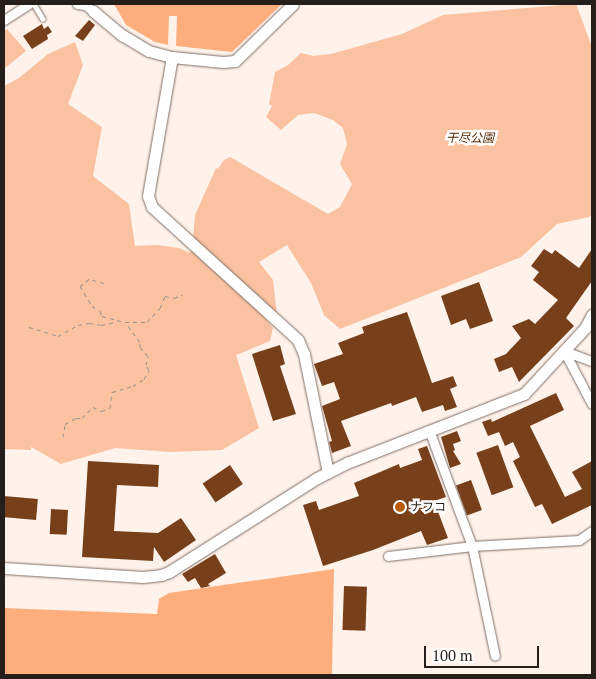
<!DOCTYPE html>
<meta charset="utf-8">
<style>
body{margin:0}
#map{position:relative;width:596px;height:679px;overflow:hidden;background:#fef2eb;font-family:"PT Serif","Noto Sans JP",serif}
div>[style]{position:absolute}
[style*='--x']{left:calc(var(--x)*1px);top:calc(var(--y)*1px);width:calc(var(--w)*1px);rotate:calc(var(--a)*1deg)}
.green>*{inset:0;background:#fac2a1}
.water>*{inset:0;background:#feae7d}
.building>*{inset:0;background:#77401b;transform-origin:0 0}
.path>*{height:1px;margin-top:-0.5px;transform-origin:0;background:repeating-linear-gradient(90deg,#9d938d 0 4px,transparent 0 8px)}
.roads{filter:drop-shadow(0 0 1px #7f6e65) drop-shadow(0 0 1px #7f6e65)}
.service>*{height:4.5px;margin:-2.25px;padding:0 2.25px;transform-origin:2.25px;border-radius:2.25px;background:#fff}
.minor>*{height:9px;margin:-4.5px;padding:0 4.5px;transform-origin:4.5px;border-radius:4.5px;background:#fff}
.tertiary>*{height:11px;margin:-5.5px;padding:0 5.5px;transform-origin:5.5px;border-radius:5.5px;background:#fff}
.dots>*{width:14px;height:14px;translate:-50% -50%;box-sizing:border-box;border:2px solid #fff;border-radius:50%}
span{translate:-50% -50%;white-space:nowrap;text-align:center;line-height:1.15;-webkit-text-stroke:5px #fff;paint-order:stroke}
.park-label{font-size:12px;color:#552500;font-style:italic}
.poi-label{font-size:12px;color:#251e1a}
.left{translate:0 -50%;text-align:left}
.frame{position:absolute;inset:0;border:5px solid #251e1a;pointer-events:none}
.scale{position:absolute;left:424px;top:646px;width:115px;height:22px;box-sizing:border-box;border:2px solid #251e1a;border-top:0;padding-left:6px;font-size:15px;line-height:18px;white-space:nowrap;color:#251e1a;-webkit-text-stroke:4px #fff;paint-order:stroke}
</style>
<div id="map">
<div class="green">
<i style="clip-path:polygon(576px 4px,592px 47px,592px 214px,589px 217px,557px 224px,521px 257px,340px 329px,324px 315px,311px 283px,287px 245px,259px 262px,273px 280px,277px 315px,259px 300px,263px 316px,273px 328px,270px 341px,236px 355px,259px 428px,222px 450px,171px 452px,115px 448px,61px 464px,31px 447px,31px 450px,4px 449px,4px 86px,19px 78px,48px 54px,75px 42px,83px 65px,68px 104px,102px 127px,93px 176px,129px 204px,135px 246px,157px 245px,179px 248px,190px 253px,193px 242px,195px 215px,216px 168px,218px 169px,224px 160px,230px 157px,328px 214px,340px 207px,352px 184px,340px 164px,347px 144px,343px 128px,333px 120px,314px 113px,298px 115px,281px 130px,266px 117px,272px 106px,269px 104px,275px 72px,288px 65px,301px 53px,313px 56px,331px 54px,402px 34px,443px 15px)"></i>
<i style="clip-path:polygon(7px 29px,26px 51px,4px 69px,4px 31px)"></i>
</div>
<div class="water">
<i style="clip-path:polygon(114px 4px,282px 4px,232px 52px,176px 46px,177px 16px,169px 16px,168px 45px,155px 42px,126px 25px)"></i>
<i style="clip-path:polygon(334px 569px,332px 675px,4px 675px,4px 608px,157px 614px,159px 599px,169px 593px)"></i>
</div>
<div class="building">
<i style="clip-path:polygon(89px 20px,95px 25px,83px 41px,75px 36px)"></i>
<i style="clip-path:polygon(42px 24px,44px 29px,48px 26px,52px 32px,47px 35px,48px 39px,32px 49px,23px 36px)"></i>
<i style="clip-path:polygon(544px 249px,552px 254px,555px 250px,579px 268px,592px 249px,592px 281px,566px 318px,574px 326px,519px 382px,512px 367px,499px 372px,494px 359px,506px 354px,521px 338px,512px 326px,529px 319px,535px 324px,558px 300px,533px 280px,539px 272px,531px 266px)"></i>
<i style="clip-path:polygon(479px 282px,493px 321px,470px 329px,466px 319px,451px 325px,441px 296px)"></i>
<i style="clip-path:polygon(407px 312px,432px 383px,453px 376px,457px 386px,450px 389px,457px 407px,445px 411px,443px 405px,422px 412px,416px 397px,392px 406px,391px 403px,341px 421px,351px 446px,332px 453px,329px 442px,332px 441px,322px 406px,340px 399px,334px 382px,322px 386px,314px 364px,343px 354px,338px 343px,364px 333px,362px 327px)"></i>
<i style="clip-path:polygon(280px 345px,285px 364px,280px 366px,296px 414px,273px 421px,252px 354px)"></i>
<i style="clip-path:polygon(556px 393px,564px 410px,530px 426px,565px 497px,582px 489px,572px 472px,592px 461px,592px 505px,552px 524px,542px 504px,535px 507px,513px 461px,520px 457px,513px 442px,505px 446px,499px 432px,488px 436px,482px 422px,491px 419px,492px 422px)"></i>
<i style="clip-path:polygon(457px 431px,461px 441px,453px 444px,455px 450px,453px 451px,461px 464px,450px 468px,441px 437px)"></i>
<i style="left:498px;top:445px;width:45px;height:23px;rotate:70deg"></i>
<i style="clip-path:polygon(427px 446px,446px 497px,434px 501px,448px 538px,427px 545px,421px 531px,373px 550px,323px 566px,303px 505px,316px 501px,319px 510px,359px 496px,354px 483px,399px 464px,400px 468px,422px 460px,418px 449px)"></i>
<i style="clip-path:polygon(88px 461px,159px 465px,158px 487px,117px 485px,114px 531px,158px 533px,181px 518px,196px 540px,164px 562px,154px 547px,153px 561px,82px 557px)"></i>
<i style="left:230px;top:465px;width:23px;height:33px;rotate:56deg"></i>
<i style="left:471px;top:480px;width:32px;height:16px;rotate:70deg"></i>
<i style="left:4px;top:496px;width:34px;height:21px;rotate:5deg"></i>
<i style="left:51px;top:509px;width:17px;height:25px;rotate:3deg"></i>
<i style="clip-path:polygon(215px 554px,226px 573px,208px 584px,210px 586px,201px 588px,195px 578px,188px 582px,182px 574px)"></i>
<i style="left:344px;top:586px;width:23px;height:44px;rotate:2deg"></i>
</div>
<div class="path">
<i style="--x:104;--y:283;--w:16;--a:-165"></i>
<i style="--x:89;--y:279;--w:11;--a:142"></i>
<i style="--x:80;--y:286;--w:23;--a:59"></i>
<i style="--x:92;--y:306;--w:9;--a:32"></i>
<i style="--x:100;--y:311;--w:5;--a:68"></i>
<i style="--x:102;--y:316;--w:23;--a:15"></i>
<i style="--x:29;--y:327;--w:30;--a:17"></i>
<i style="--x:58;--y:336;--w:23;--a:-29"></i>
<i style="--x:78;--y:325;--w:11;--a:-10"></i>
<i style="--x:89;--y:323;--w:12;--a:9"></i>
<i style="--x:101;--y:325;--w:16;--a:-11"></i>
<i style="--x:63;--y:437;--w:13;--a:-81"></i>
<i style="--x:65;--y:424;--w:13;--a:-29"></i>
<i style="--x:76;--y:418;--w:6;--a:0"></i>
<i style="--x:82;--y:418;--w:16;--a:-45"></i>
<i style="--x:93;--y:407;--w:9;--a:27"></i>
<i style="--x:101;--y:411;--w:9;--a:-18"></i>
<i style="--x:110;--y:408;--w:16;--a:-83"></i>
<i style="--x:112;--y:392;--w:22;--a:-16"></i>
<i style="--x:133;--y:386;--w:13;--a:-32"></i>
<i style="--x:144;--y:379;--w:10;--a:-61"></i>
<i style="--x:149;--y:370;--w:6;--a:-121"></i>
<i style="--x:146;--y:365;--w:9;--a:-77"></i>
<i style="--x:148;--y:356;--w:12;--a:-132"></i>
<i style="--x:140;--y:347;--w:5;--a:-90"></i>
<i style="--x:140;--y:342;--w:25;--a:-127"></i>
<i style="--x:125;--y:322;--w:22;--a:0"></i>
<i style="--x:147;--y:322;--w:19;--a:-47"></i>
<i style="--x:160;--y:308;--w:13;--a:-67"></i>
<i style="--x:165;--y:296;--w:9;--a:13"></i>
<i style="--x:174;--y:298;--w:9;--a:-21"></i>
</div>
<div class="roads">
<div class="service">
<i style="--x:34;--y:4;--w:17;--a:59"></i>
</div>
<div class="minor">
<i style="--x:77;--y:4;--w:8;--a:7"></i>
<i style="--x:85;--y:5;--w:10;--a:37"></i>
<i style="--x:4;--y:20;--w:30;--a:-33"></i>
<i style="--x:564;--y:351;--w:60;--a:62.2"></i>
<i style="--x:564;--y:351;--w:30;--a:20"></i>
<i style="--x:429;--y:430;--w:124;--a:69.7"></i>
<i style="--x:472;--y:546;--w:107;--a:-3.2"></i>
<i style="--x:579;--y:540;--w:16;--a:-35"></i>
<i style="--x:388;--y:556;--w:85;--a:-6.8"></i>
<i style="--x:472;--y:546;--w:112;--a:78.2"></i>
</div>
<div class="tertiary">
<i style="--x:93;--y:11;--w:38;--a:40"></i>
<i style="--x:122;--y:35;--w:31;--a:31"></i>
<i style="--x:149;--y:51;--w:24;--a:15"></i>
<i style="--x:172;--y:57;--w:51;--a:5.6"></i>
<i style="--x:223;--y:62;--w:12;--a:-5"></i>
<i style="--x:235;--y:61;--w:81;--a:-44.5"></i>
<i style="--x:172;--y:57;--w:141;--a:99.8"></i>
<i style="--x:148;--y:196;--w:12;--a:70"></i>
<i style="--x:152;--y:207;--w:197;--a:42.3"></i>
<i style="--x:298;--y:340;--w:15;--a:67"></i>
<i style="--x:304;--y:354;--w:121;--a:78.6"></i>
<i style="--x:4;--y:568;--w:139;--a:3.7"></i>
<i style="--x:143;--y:577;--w:18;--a:-6"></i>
<i style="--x:161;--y:575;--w:9;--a:-21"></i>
<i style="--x:169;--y:572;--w:175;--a:-32.4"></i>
<i style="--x:317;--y:478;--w:34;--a:-27"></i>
<i style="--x:347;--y:463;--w:190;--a:-21.3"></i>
<i style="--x:524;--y:394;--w:90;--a:-47.3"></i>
<i style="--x:585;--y:328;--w:15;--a:-62"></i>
</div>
</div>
<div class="dots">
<i style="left:400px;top:507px;background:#ba5c0c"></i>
</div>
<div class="park-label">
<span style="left:470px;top:138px">干尽公園</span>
</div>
<div class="poi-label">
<span class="left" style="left:410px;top:507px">ナフコ</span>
</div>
<div class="frame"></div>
<div class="scale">100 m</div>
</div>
